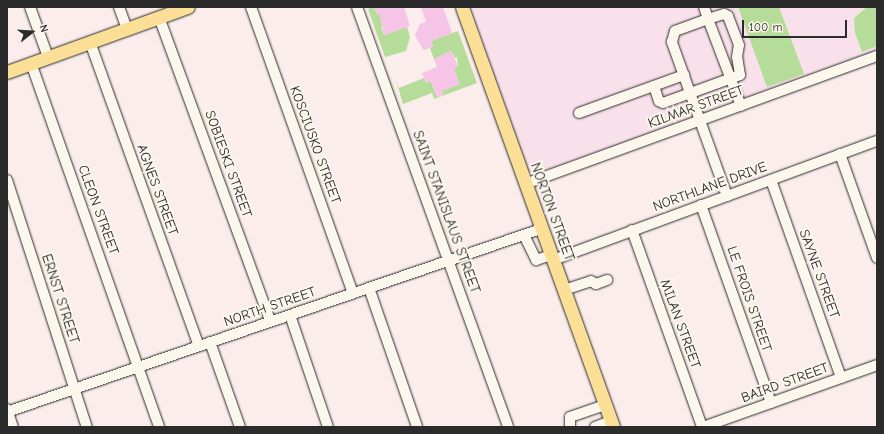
<!DOCTYPE html>
<style>
body{margin:0}
#map{position:relative;width:884px;height:434px;overflow:hidden;background:#faedeb;font-family:"Comic Neue",sans-serif}
div>[style]{position:absolute}
[style*='--x']{left:calc(var(--x)*1px);top:calc(var(--y)*1px);width:calc(var(--w)*1px);rotate:calc(var(--a)*1deg)}
.built>*{inset:0;background:#f8e1ea}
.green>*{inset:0;background:#b5dd99}
.building>*{inset:0;background:#f5c4e6}
.roads{filter:drop-shadow(0 0 1px #2b2b2b) drop-shadow(0 0 1px #2b2b2b)}
.minor>*{height:10px;margin:-5px;padding:0 5px;transform-origin:5px;border-radius:5px;background:#fbf7ec}
.major>*{height:13px;margin:-6.5px;padding:0 6.5px;transform-origin:6.5px;border-radius:6.5px;background:#fbdf96}
span{translate:-50% -50%;white-space:nowrap;text-align:center;line-height:1.15;-webkit-text-stroke:4px #fbf7ec;paint-order:stroke}
.street-label{font-size:14px;color:#2b2b2b}
.frame{position:absolute;inset:0;border:8px solid #2b2b2b;pointer-events:none}
.north{position:absolute;left:12px;top:12px;width:40px;height:40px;-webkit-text-stroke:3px #fbf7ec;paint-order:stroke;rotate:73deg;font-size:11px;font-weight:700;line-height:16px;text-align:center;color:#2b2b2b}
.north::after{content:'';display:block;margin:auto;width:14px;height:18px;background:#2b2b2b;clip-path:polygon(50% 0,100% 100%,50% 72%,0 100%)}
.scale{position:absolute;left:742px;top:20px;width:105px;height:18px;box-sizing:border-box;border:2px solid #2b2b2b;border-top:0;padding-left:5px;font-size:12px;line-height:14px;white-space:nowrap;color:#2b2b2b;-webkit-text-stroke:3px #fbf7ec;paint-order:stroke}
</style>
<div id="map">
<div class="built">
<i style="clip-path:polygon(470px 7px,877px 7px,877px 53px,535px 175px,527px 172px,520px 154px,520px 146px)"></i>
</div>
<div class="green">
<i style="clip-path:polygon(374px 7px,377px 14px,382px 12px,383px 26px,381px 27px,384px 35px,407px 27px,410px 37px,406px 51px,385px 57px,368px 9px)"></i>
<i style="clip-path:polygon(738px 7px,779px 7px,804px 74px,767px 87px)"></i>
<i style="clip-path:polygon(867px 7px,877px 7px,877px 46px,862px 52px,855px 33px,854px 18px)"></i>
<i style="clip-path:polygon(458px 31px,477px 83px,434px 99px,432px 93px,403px 104px,396px 80px,399px 88px,424px 78px,426px 83px,431px 81px,437px 97px,443px 95px,442px 91px,459px 84px,453px 68px,458px 66px,457px 57px,455px 58px,451px 51px,434px 59px,430px 48px,433px 46px,431px 41px)"></i>
</div>
<div class="building">
<i style="clip-path:polygon(374px 7px,404px 7px,410px 26px,384px 35px,379px 13px,377px 14px)"></i>
<i style="clip-path:polygon(421px 7px,443px 7px,452px 33px,431px 41px,433px 47px,423px 50px,415px 35px,420px 24px,426px 22px)"></i>
<i style="clip-path:polygon(451px 51px,458px 66px,454px 68px,460px 84px,442px 91px,443px 95px,437px 97px,431px 81px,426px 83px,422px 73px,437px 67px,434px 59px)"></i>
</div>
<div class="roads">
<div class="minor">
<i style="--x:30;--y:7;--w:53;--a:70.2"></i>
<i style="--x:119;--y:7;--w:23;--a:70"></i>
<i style="--x:251;--y:7;--w:304;--a:70.4"></i>
<i style="--x:357;--y:7;--w:446;--a:70.2"></i>
<i style="--x:159;--y:17;--w:324;--a:69.9"></i>
<i style="--x:90;--y:42;--w:323;--a:70.3"></i>
<i style="--x:31;--y:63;--w:386;--a:70.6"></i>
<i style="--x:654;--y:86;--w:16;--a:72"></i>
<i style="--x:659;--y:101;--w:4;--a:27"></i>
<i style="--x:663;--y:103;--w:82;--a:-20"></i>
<i style="--x:740;--y:75;--w:18;--a:-99"></i>
<i style="--x:737;--y:57;--w:12;--a:-81"></i>
<i style="--x:739;--y:45;--w:31;--a:-111"></i>
<i style="--x:728;--y:16;--w:4;--a:-153"></i>
<i style="--x:724;--y:14;--w:17;--a:163"></i>
<i style="--x:708;--y:19;--w:13;--a:-108"></i>
<i style="--x:579;--y:113;--w:112;--a:-19.9"></i>
<i style="--x:840;--y:154;--w:110;--a:70.4"></i>
<i style="--x:7;--y:180;--w:260;--a:72.1"></i>
<i style="--x:771;--y:180;--w:210;--a:70.5"></i>
<i style="--x:525;--y:184;--w:375;--a:-20"></i>
<i style="--x:727;--y:196;--w:164;--a:-109.7"></i>
<i style="--x:672;--y:42;--w:11;--a:-75"></i>
<i style="--x:675;--y:31;--w:35;--a:-20"></i>
<i style="--x:708;--y:19;--w:93;--a:69.2"></i>
<i style="--x:701;--y:205;--w:210;--a:70.5"></i>
<i style="--x:632;--y:230;--w:209;--a:70.4"></i>
<i style="--x:524;--y:235;--w:28;--a:64"></i>
<i style="--x:536;--y:260;--w:16;--a:-18"></i>
<i style="--x:553;--y:260;--w:345;--a:-20.2"></i>
<i style="--x:369;--y:288;--w:147;--a:70.9"></i>
<i style="--x:564;--y:290;--w:28;--a:-18"></i>
<i style="--x:591;--y:281;--w:6;--a:31"></i>
<i style="--x:596;--y:284;--w:12;--a:-20"></i>
<i style="--x:290;--y:315;--w:118;--a:71.3"></i>
<i style="--x:210;--y:342;--w:90;--a:70.6"></i>
<i style="--x:7;--y:409;--w:19;--a:72"></i>
<i style="--x:7;--y:412;--w:564;--a:-18.92"></i>
<i style="--x:570;--y:427;--w:10;--a:-90"></i>
<i style="--x:570;--y:417;--w:37;--a:-19"></i>
<i style="--x:595;--y:427;--w:17;--a:-21"></i>
<i style="--x:703;--y:427;--w:185;--a:-19.6"></i>
</div>
<div class="major">
<i style="--x:462;--y:7;--w:446;--a:70.2"></i>
<i style="--x:7;--y:72;--w:192;--a:-19.8"></i>
</div>
</div>
<div class="street-label">
<span style="left:696px;top:107px;rotate:-20deg">KILMAR STREET</span>
<span style="left:315px;top:145px;rotate:70deg">KOSCIUSKO STREET</span>
<span style="left:228px;top:164px;rotate:70deg">SOBIESKI STREET</span>
<span style="left:710px;top:187px;rotate:-20deg">NORTHLANE DRIVE</span>
<span style="left:157px;top:190px;rotate:70deg">AGNES STREET</span>
<span style="left:98px;top:210px;rotate:70deg">CLEON STREET</span>
<span style="left:446px;top:212px;rotate:70deg">SAINT STANISLAUS STREET</span>
<span style="left:552px;top:212px;rotate:70deg">NORTON STREET</span>
<span style="left:819px;top:274px;rotate:70deg">SAYNE STREET</span>
<span style="left:60px;top:299px;rotate:72deg">ERNST STREET</span>
<span style="left:749px;top:299px;rotate:71deg">LE FROIS STREET</span>
<span style="left:270px;top:307px;rotate:-19deg">NORTH STREET</span>
<span style="left:680px;top:324px;rotate:70deg">MILAN STREET</span>
<span style="left:785px;top:383px;rotate:-20deg">BAIRD STREET</span>
</div>
<div class="frame"></div>
<div class="north">N</div>
<div class="scale">100 m</div>
</div>
